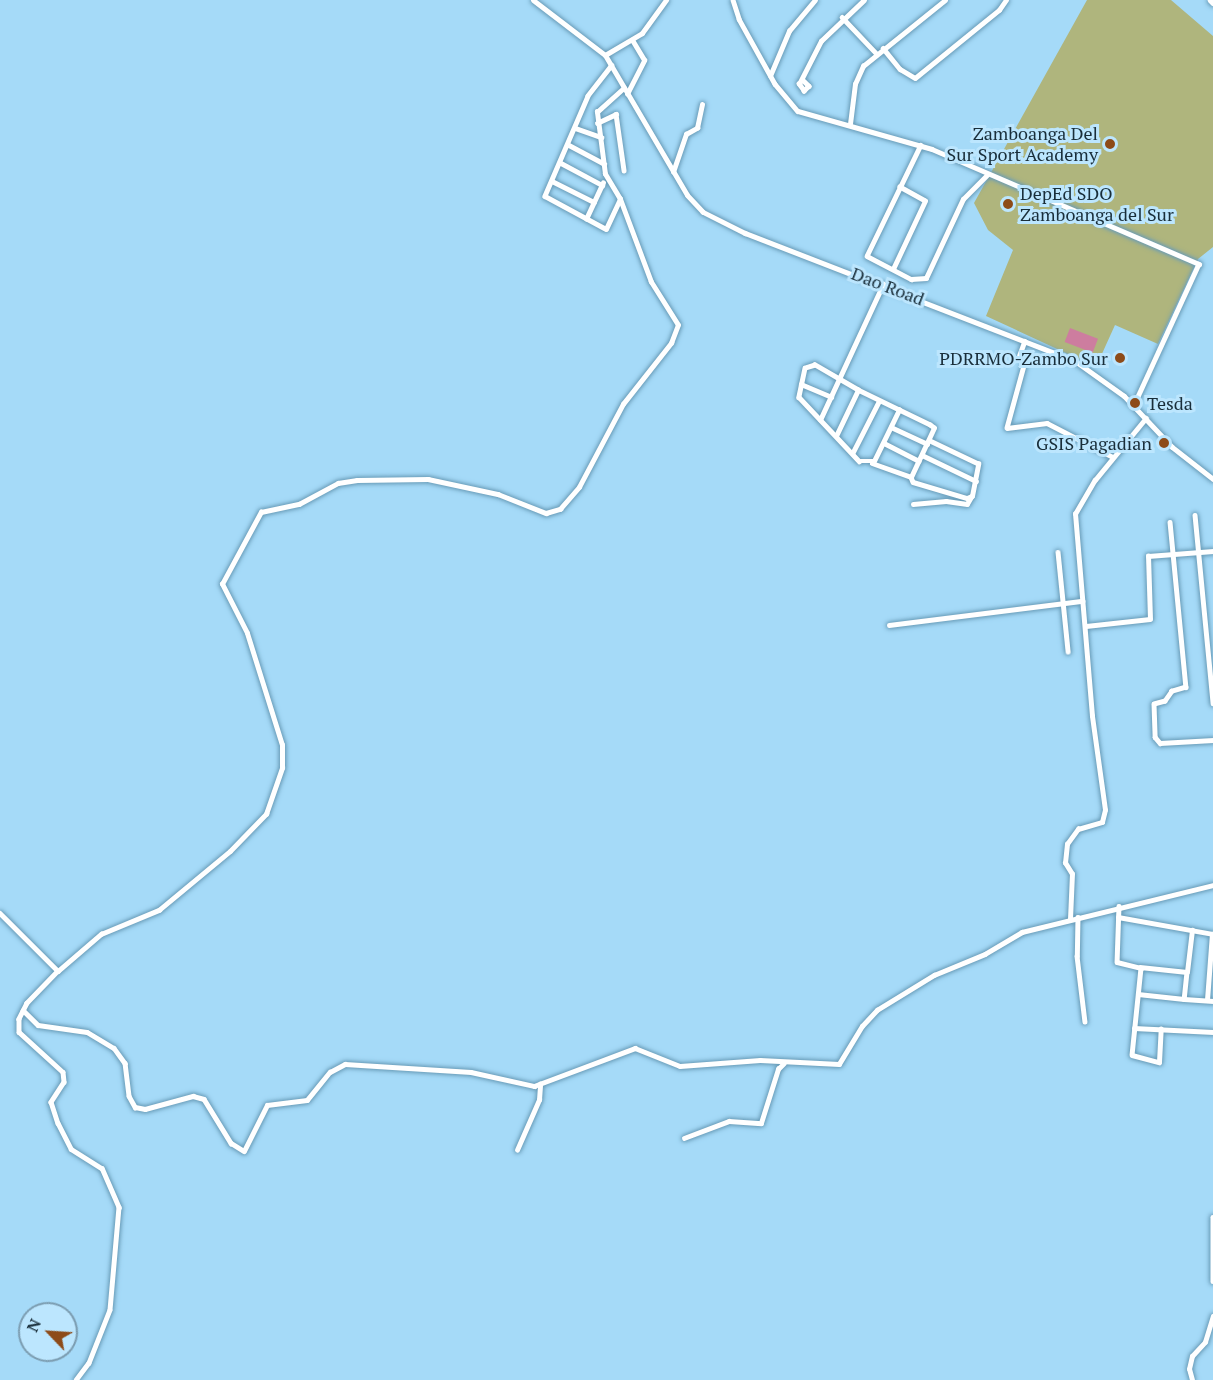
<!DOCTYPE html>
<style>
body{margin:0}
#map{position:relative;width:1213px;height:1380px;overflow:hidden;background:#a5daf8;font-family:"PT Serif",serif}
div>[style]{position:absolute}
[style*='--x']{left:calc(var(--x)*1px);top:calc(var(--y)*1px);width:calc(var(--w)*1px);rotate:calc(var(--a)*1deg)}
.green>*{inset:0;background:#afb57d}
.water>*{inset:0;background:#cd7d9f;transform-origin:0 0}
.roads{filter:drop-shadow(0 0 2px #689bb7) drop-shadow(0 0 2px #689bb7)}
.minor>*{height:4.5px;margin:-2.25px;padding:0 2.25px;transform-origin:2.25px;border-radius:2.25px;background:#fff}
.tertiary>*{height:5px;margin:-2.5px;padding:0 2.5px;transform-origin:2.5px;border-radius:2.5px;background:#fff}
.dots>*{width:16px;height:16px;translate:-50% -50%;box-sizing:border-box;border:3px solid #bce6fe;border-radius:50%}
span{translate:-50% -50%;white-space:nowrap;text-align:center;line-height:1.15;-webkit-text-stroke:6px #bce6fe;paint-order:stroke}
.poi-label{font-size:18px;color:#192e3a}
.right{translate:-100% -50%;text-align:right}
.left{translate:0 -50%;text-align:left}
.street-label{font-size:18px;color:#192e3a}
.north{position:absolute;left:18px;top:1302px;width:60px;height:60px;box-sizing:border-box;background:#bce6fe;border:2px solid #7b9cb0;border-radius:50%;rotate:295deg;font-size:16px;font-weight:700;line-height:24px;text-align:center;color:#192e3a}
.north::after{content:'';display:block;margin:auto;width:21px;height:27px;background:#8d4b19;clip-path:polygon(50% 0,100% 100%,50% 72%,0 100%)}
</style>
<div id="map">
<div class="green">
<i style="clip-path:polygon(1087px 0,1171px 0,1213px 36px,1213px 247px,1198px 259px,1158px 344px,1115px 325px,1096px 367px,986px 316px,1013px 250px,988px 230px,974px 203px)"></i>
</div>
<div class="water">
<i style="left:1070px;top:328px;width:30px;height:15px;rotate:21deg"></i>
</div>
<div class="roads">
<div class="minor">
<i style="--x:733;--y:0;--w:20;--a:72"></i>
<i style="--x:739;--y:19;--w:74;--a:61"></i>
<i style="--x:775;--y:84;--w:35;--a:50"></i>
<i style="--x:798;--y:111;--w:139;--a:15.8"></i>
<i style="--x:932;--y:149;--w:291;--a:23.3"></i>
<i style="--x:1199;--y:264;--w:155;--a:114.7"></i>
<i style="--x:1210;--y:0;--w:4;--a:45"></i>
<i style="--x:842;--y:17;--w:50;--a:46.6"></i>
<i style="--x:883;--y:48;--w:27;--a:51"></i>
<i style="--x:900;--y:69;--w:17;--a:31"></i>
<i style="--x:915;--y:78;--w:108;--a:-39"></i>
<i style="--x:999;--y:10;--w:12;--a:-55"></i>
<i style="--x:612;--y:65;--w:39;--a:128"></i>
<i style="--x:588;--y:96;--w:109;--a:113.3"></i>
<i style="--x:545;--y:196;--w:69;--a:28.4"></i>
<i style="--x:606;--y:229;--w:33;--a:-65"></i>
<i style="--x:770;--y:76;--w:49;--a:-67.1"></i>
<i style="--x:789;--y:31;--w:40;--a:-50"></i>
<i style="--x:804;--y:81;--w:7;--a:45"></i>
<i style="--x:809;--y:86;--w:7;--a:135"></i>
<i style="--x:804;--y:91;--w:9;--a:-126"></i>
<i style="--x:799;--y:84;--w:48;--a:-62.9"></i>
<i style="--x:821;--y:41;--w:59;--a:-43.6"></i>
<i style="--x:627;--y:94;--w:38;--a:-63"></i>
<i style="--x:644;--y:60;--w:23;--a:-121"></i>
<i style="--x:597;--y:123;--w:21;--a:-25"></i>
<i style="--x:616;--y:114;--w:57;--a:81.9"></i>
<i style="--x:850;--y:124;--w:40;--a:-82.9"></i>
<i style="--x:855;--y:84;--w:20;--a:-66"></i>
<i style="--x:863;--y:66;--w:105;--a:-38.8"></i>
<i style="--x:575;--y:128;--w:28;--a:19"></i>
<i style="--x:569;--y:145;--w:40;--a:28"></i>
<i style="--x:921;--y:145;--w:123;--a:115.9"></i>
<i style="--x:867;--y:256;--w:50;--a:27.6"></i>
<i style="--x:911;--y:279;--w:15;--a:-4"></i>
<i style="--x:926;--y:278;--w:87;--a:-64.9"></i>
<i style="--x:963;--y:199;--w:34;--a:-45"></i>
<i style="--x:561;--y:163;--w:47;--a:28.2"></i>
<i style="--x:673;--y:172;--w:40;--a:-71.1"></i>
<i style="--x:686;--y:134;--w:13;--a:-29"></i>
<i style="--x:697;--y:128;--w:24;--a:-78"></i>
<i style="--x:552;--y:181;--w:47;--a:26.6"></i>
<i style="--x:586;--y:219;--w:40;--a:-65"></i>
<i style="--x:893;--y:269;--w:75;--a:-64.8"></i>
<i style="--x:925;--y:201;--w:29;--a:-151"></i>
<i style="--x:1025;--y:341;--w:15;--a:110"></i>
<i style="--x:1020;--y:355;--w:9;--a:54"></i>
<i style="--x:1025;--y:362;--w:68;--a:105.3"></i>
<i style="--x:1007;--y:428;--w:40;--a:-7.1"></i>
<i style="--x:1047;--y:423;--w:74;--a:27.3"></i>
<i style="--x:801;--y:384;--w:33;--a:23"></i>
<i style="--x:820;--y:420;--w:150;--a:-65.1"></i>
<i style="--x:891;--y:427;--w:40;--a:25"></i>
<i style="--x:836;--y:436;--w:51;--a:-64.4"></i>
<i style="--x:884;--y:443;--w:39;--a:27"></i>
<i style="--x:853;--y:452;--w:57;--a:-63"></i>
<i style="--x:922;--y:455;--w:60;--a:25.7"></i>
<i style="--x:872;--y:463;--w:41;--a:19.7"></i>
<i style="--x:911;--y:477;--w:54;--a:-64.9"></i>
<i style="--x:934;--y:428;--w:5;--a:-143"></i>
<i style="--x:930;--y:425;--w:34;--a:-154"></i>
<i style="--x:899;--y:410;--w:46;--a:-154"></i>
<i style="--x:858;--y:390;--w:50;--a:-149.8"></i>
<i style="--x:815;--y:365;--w:10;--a:163"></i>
<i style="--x:805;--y:368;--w:30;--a:102"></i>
<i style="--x:799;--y:397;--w:88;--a:46.8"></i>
<i style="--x:859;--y:461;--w:15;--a:0"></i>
<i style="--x:874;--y:461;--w:57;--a:-63.9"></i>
<i style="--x:911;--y:477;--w:5;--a:68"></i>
<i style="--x:913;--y:482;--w:56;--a:16.5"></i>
<i style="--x:967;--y:498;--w:5;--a:-22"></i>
<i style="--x:972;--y:496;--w:33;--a:-79"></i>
<i style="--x:978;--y:464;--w:53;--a:-154.4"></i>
<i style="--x:913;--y:504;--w:33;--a:-5"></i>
<i style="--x:946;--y:501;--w:21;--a:8"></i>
<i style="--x:967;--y:504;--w:8;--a:-60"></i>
<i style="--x:1195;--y:515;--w:189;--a:84.5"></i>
<i style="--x:1170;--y:522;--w:166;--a:84.5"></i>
<i style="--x:1186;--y:687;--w:15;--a:164"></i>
<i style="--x:1172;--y:691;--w:12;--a:125"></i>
<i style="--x:1165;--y:701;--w:11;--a:165"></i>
<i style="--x:1154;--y:704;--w:33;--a:88"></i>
<i style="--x:1155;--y:737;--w:8;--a:50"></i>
<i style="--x:1160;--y:743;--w:53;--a:-3.2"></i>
<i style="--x:1058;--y:552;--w:100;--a:84.2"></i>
<i style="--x:889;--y:625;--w:195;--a:-7.1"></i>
<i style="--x:1086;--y:626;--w:64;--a:-6.2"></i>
<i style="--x:1150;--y:619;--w:63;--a:-91.8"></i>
<i style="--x:1148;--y:556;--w:65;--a:-4.4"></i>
<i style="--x:1119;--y:906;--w:56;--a:92"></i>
<i style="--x:1117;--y:962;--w:25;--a:14"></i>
<i style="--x:1141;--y:968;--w:87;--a:95.9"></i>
<i style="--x:1132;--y:1055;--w:28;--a:15"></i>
<i style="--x:1159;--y:1062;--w:33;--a:-87"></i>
<i style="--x:0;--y:913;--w:82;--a:45"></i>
<i style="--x:58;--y:971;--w:45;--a:134.1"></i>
<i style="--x:27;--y:1003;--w:18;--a:117"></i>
<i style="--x:19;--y:1019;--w:13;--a:90"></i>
<i style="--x:19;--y:1032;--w:59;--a:42.3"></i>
<i style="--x:63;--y:1072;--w:10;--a:84"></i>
<i style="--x:64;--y:1082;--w:24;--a:123"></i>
<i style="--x:51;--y:1102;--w:22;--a:72"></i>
<i style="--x:58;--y:1123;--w:29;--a:63"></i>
<i style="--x:71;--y:1149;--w:36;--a:32"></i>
<i style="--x:102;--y:1168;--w:43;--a:66.4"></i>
<i style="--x:119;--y:1207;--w:103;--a:95"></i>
<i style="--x:110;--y:1310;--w:57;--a:111.6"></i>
<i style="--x:89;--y:1363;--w:21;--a:127"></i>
<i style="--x:1078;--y:917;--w:39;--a:91"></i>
<i style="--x:1077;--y:956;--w:66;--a:83.1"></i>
<i style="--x:1118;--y:917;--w:97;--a:10.1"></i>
<i style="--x:1070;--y:919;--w:45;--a:-87.5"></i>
<i style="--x:1072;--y:874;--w:13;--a:-122"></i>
<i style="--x:1065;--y:863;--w:19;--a:-84"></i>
<i style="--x:1067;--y:844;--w:19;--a:-54"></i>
<i style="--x:1078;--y:829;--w:25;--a:-16"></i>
<i style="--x:1102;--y:822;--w:12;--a:-76"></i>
<i style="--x:1105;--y:810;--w:95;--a:-97.9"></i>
<i style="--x:1092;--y:716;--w:203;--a:-94.8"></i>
<i style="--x:1075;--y:514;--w:39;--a:-60"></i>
<i style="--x:1095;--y:480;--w:80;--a:-50.6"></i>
<i style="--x:1140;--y:967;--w:47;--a:6.1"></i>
<i style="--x:1187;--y:972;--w:42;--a:-83.2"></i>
<i style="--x:58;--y:971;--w:57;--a:-40.7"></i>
<i style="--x:101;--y:934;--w:63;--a:-22.5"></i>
<i style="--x:159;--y:910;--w:92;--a:-39.7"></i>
<i style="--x:230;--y:851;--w:52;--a:-45.8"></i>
<i style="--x:266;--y:814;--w:49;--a:-70.8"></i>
<i style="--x:282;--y:768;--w:23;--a:-90"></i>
<i style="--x:282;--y:745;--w:117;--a:-107.4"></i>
<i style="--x:247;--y:633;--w:55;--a:-117"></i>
<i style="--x:222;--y:584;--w:82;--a:-61.6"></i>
<i style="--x:261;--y:512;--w:39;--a:-12"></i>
<i style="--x:299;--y:504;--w:44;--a:-28.3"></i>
<i style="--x:338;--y:483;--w:19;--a:-9"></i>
<i style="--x:357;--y:480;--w:71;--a:-0.8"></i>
<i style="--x:428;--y:479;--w:72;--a:12.1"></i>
<i style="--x:498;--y:494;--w:52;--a:21.6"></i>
<i style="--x:546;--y:513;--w:15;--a:-16"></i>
<i style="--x:560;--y:509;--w:29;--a:-49"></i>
<i style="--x:579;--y:487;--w:94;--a:-62.1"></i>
<i style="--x:623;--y:404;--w:78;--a:-51.8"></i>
<i style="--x:671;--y:343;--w:19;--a:-69"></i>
<i style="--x:678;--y:325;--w:51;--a:-122.1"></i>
<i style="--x:651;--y:282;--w:89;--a:-110.5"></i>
<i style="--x:620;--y:199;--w:29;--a:-121"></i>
<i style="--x:605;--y:174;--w:63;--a:-97.4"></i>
<i style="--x:597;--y:112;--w:36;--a:-42"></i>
<i style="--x:1187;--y:972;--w:27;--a:96"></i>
<i style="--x:1184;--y:999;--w:29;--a:4"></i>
<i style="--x:1138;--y:994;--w:46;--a:6.2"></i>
<i style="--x:1207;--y:1000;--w:66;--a:-85.7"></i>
<i style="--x:23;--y:1010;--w:21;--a:45"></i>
<i style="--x:38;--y:1025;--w:49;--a:8.1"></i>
<i style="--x:87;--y:1032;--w:31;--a:31"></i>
<i style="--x:114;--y:1048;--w:19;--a:54"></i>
<i style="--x:125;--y:1063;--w:33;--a:83"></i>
<i style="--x:129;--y:1096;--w:13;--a:61"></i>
<i style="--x:135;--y:1107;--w:10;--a:11"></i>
<i style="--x:145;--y:1109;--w:50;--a:-15.2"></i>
<i style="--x:193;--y:1096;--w:11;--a:15"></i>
<i style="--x:204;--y:1099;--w:52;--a:58.5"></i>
<i style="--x:231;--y:1143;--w:15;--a:32"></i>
<i style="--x:244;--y:1151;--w:51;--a:-63.4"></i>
<i style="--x:267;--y:1105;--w:40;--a:-7.1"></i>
<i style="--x:307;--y:1100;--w:36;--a:-51"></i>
<i style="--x:330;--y:1072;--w:17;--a:-28"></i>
<i style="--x:345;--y:1064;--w:126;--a:3.6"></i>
<i style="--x:471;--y:1072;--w:65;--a:12.5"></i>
<i style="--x:534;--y:1086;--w:108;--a:-20.6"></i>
<i style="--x:635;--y:1048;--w:48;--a:21.8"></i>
<i style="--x:680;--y:1066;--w:80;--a:-4.3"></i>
<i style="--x:760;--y:1060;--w:79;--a:2.9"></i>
<i style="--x:839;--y:1064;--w:44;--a:-58.8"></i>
<i style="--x:862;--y:1026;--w:22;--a:-47"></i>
<i style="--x:877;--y:1010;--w:67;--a:-31.6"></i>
<i style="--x:934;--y:975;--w:55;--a:-22.4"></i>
<i style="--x:985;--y:954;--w:43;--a:-30.7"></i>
<i style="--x:1022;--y:932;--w:197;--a:-13.8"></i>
<i style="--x:1134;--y:1028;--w:79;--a:2.9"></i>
<i style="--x:684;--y:1138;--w:48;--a:-20.7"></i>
<i style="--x:729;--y:1121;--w:32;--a:4"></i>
<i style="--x:761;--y:1123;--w:57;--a:-72.5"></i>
<i style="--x:778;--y:1069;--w:8;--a:-45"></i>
<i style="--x:517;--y:1150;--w:55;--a:-66.3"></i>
<i style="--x:539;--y:1100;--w:16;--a:-86"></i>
<i style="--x:1213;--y:1217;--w:64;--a:90"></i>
<i style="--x:1192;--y:1380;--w:11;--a:-105"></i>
<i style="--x:1189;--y:1369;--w:13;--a:-77"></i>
<i style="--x:1192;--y:1356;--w:19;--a:-47"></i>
<i style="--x:1205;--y:1342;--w:27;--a:-73"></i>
</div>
<div class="tertiary">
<i style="--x:533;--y:0;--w:91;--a:37.4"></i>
<i style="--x:605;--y:55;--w:162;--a:59.6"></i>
<i style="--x:687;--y:195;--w:23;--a:47"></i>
<i style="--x:703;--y:212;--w:47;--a:26.6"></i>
<i style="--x:745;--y:233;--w:354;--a:21.2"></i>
<i style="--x:1075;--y:361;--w:60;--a:35.5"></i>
<i style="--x:1124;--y:396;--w:70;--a:46.7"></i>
<i style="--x:1172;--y:447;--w:52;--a:38"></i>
<i style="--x:605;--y:55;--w:43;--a:-30.7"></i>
<i style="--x:642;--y:33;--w:41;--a:-54"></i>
</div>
</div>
<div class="dots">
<i style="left:1110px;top:144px;background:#8d4b19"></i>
<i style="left:1008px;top:204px;background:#8d4b19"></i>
<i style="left:1120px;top:358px;background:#8d4b19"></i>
<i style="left:1135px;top:403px;background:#8d4b19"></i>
<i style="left:1164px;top:443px;background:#8d4b19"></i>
</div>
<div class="poi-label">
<span class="right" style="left:1098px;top:144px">Zamboanga Del<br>Sur Sport Academy</span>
<span class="left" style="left:1020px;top:204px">DepEd SDO<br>Zamboanga del Sur</span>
<span class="right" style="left:1108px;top:358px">PDRRMO-Zambo Sur</span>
<span class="left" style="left:1147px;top:403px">Tesda</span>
<span class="right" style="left:1152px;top:443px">GSIS Pagadian</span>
</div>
<div class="street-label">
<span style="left:888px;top:286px;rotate:21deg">Dao Road</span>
</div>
<div class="north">N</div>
</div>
